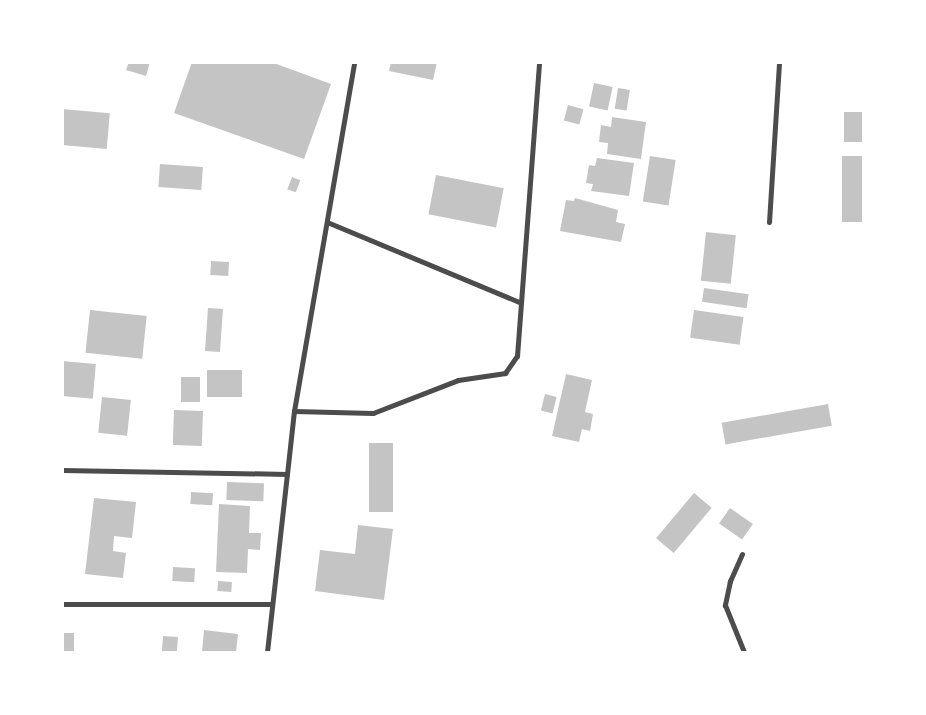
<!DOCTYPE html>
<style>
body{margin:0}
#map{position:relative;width:926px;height:715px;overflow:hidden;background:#fff;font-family:"Sofia Sans Condensed",sans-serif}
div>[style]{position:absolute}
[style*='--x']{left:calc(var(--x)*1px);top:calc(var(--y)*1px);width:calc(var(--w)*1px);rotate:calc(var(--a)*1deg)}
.building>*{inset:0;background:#c4c4c4;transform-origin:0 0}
.minor>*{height:5px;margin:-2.5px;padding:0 2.5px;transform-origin:2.5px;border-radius:2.5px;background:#4c4c4c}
span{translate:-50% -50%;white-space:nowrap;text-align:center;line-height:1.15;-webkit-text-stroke:5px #fff;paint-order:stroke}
.frame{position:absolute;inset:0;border:64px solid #fff;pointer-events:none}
</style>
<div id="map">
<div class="building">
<i style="clip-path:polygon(129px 62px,150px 62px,146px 76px,126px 70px)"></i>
<i style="clip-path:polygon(192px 62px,271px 62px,331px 84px,304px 159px,174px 113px)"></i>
<i style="clip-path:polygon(391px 62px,437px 62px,433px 80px,389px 71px)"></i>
<i style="left:594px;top:83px;width:19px;height:24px;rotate:12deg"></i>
<i style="left:618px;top:88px;width:12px;height:21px;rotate:9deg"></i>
<i style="left:568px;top:105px;width:16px;height:16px;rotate:15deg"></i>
<i style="left:62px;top:109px;width:48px;height:36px;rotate:5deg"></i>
<i style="left:844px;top:112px;width:20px;height:30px"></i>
<i style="clip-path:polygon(612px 117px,646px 122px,641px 159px,607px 154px,608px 143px,599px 142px,601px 125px,611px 127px)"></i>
<i style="left:650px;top:156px;width:26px;height:46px;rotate:9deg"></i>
<i style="left:842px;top:156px;width:22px;height:66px"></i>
<i style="clip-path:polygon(597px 158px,634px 163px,629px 196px,591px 191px,593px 184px,586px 183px,589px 165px,595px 166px)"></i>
<i style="left:160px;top:164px;width:43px;height:23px;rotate:4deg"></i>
<i style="left:436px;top:175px;width:69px;height:40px;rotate:11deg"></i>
<i style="left:292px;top:177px;width:9px;height:13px;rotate:21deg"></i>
<i style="clip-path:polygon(575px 198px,618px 210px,616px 222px,625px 224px,621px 242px,560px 231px,566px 200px,574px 201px)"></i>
<i style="left:706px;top:232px;width:30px;height:49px;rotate:6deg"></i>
<i style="left:211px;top:261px;width:18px;height:14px;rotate:3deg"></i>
<i style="left:704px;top:288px;width:45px;height:14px;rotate:8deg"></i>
<i style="left:208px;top:308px;width:15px;height:43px;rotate:4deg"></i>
<i style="left:90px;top:310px;width:57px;height:43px;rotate:6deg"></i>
<i style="left:694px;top:310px;width:50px;height:28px;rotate:8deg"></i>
<i style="left:62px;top:361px;width:34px;height:35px;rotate:5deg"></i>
<i style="left:207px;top:370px;width:35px;height:27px"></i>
<i style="clip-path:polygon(566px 374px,592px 380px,585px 412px,593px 414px,590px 431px,582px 429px,579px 442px,552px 436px)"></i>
<i style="left:200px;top:377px;width:25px;height:19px;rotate:90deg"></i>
<i style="left:545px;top:394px;width:12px;height:17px;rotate:14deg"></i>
<i style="left:102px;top:397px;width:29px;height:36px;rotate:6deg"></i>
<i style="left:828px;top:404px;width:22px;height:108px;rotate:80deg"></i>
<i style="left:174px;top:410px;width:29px;height:35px;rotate:2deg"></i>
<i style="left:369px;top:443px;width:24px;height:69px"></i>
<i style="left:227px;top:482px;width:37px;height:18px;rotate:2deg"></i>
<i style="left:191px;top:492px;width:22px;height:12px;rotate:3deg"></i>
<i style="left:694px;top:493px;width:23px;height:59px;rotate:40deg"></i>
<i style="clip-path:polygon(94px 498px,136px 502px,132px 538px,114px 536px,113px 551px,126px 553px,123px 578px,85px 574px)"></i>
<i style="clip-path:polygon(219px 504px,250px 506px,249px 533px,261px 533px,260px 550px,248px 549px,247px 573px,216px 572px)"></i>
<i style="left:730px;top:508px;width:28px;height:19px;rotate:35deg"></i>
<i style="clip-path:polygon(358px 525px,393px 529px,384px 600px,315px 591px,320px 550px,355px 554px)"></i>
<i style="left:173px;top:567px;width:22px;height:14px;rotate:3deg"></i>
<i style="left:218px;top:581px;width:14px;height:10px;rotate:4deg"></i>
<i style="clip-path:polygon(204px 630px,238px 634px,236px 652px,202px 652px)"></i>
<i style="left:62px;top:633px;width:12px;height:19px"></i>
<i style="left:163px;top:636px;width:15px;height:16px;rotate:4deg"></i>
</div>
<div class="minor">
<i style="--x:327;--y:222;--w:208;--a:22.6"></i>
<i style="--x:769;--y:222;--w:160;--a:-86.4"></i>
<i style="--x:294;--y:411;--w:79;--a:1.5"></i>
<i style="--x:373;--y:413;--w:91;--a:-21.2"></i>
<i style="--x:458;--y:380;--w:48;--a:-8.5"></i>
<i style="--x:505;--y:373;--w:21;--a:-55"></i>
<i style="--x:517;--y:356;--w:295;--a:-85.7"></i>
<i style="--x:62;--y:470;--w:225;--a:1"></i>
<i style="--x:287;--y:474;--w:63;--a:-83.7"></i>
<i style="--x:294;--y:411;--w:354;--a:-80.2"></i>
<i style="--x:742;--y:554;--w:30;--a:114"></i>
<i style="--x:730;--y:581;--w:25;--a:102"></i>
<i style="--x:725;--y:605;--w:51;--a:68"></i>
<i style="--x:62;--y:604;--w:209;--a:0"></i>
<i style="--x:267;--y:652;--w:179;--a:-83.6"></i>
</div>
<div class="frame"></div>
</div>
